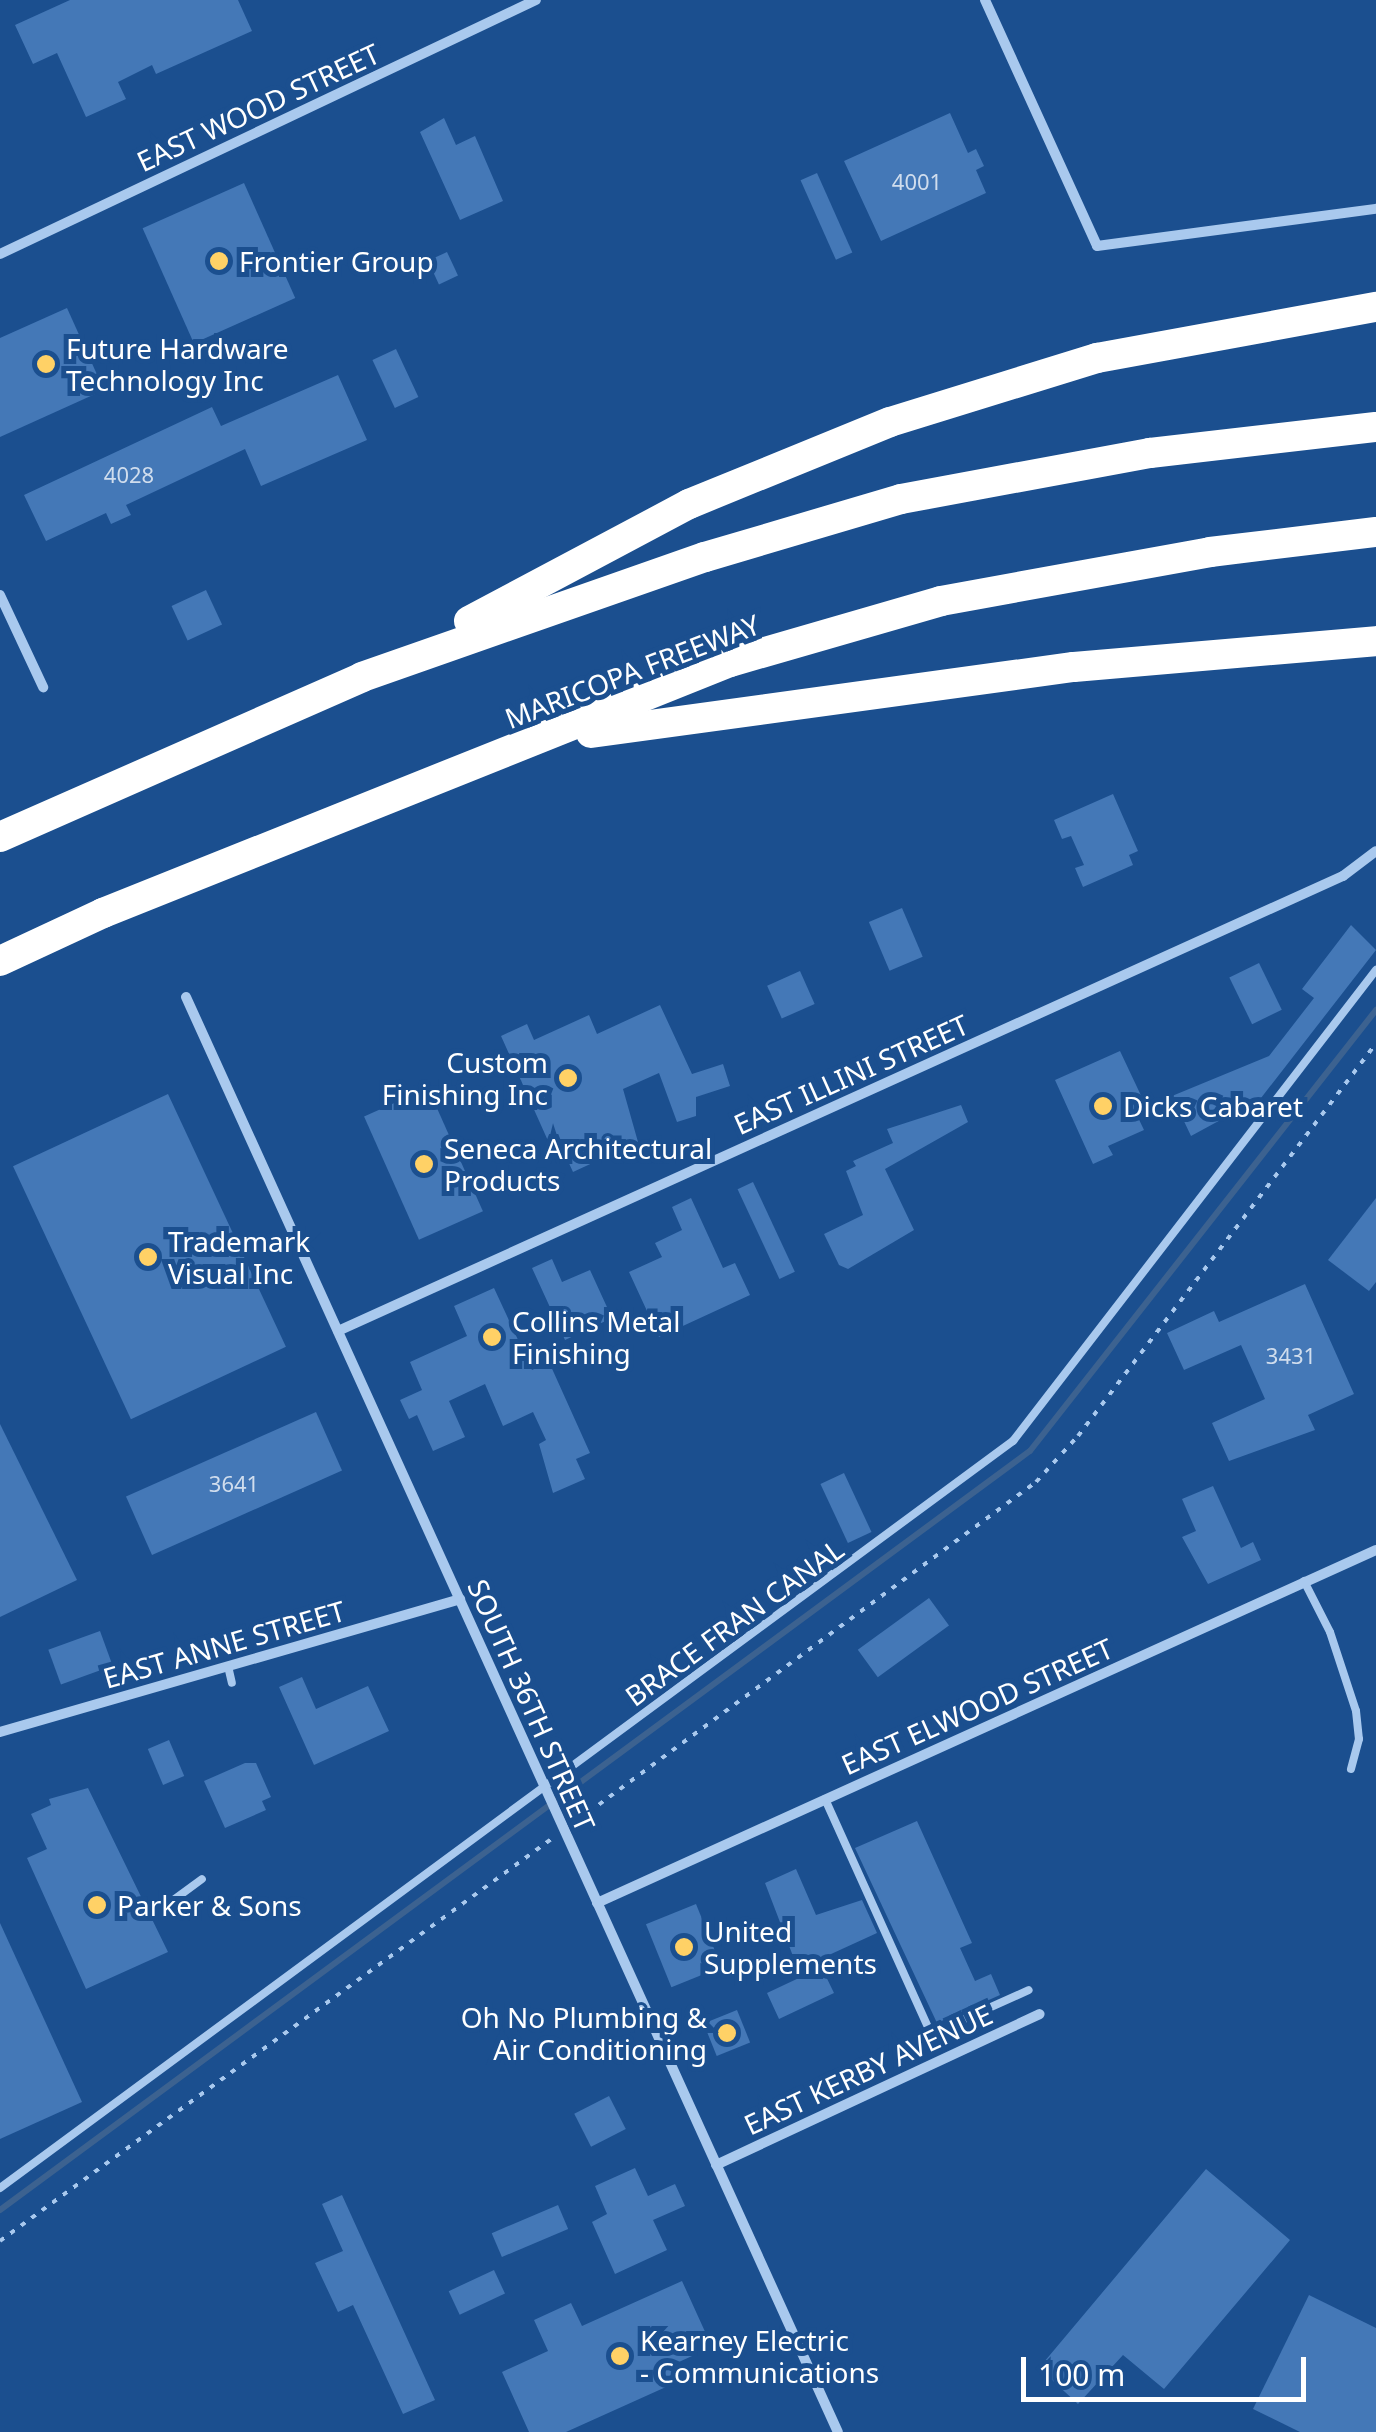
<!DOCTYPE html>
<style>
body{margin:0}
#map{position:relative;width:1376px;height:2432px;overflow:hidden;background:#1b4f8f;font-family:"Noto Sans",sans-serif}
div>[style]{position:absolute}
[style*='--x']{left:calc(var(--x)*1px);top:calc(var(--y)*1px);width:calc(var(--w)*1px);rotate:calc(var(--a)*1deg)}
.stream>*{height:6px;margin:-3px;padding:0 3px;transform-origin:3px;border-radius:3px;background:#3c6290}
.building>*{inset:0;background:#4478b7;transform-origin:0 0}
.path>*{height:4px;margin-top:-2px;transform-origin:0;background:repeating-linear-gradient(90deg,#a9c9ee 0 5px,transparent 0 13px)}
.lane>*{height:8px;margin:-4px;padding:0 4px;transform-origin:4px;border-radius:4px;background:#a9c9ee}
.street>*{height:10px;margin:-5px;padding:0 5px;transform-origin:5px;border-radius:5px;background:#a9c9ee}
.highway>*{height:30px;margin:-15px;padding:0 15px;transform-origin:15px;border-radius:15px;background:#fff}
.dots>*{width:28px;height:28px;translate:-50% -50%;box-sizing:border-box;border:5px solid #1b4f8f;border-radius:50%}
span{translate:-50% -50%;white-space:nowrap;text-align:center;line-height:1.15;-webkit-text-stroke:10px #1b4f8f;paint-order:stroke}
.number-label{font-size:22px;color:#d0dded}
.number-label span{-webkit-text-stroke-width:0}
.street-label{font-size:28px;color:#fff}
.poi-label{font-size:28px;color:#fff}
.left{translate:0 -50%;text-align:left}
.right{translate:-100% -50%;text-align:right}
.scale{position:absolute;left:1021px;top:2357px;width:285px;height:45px;box-sizing:border-box;border:5px solid #fff;border-top:0;padding-left:12px;font-size:30px;line-height:35px;white-space:nowrap;color:#fff;-webkit-text-stroke:8px #1b4f8f;paint-order:stroke}
</style>
<div id="map">
<div class="stream">
<i style="--x:0;--y:2210;--w:1279;--a:-36.39"></i>
<i style="--x:1030;--y:1451;--w:561;--a:-51.88"></i>
</div>
<div class="building">
<i style="clip-path:polygon(70px 0,238px 0,252px 31px,156px 74px,152px 65px,118px 82px,126px 99px,86px 117px,57px 53px,33px 64px,15px 25px)"></i>
<i style="clip-path:polygon(950px 113px,968px 153px,976px 149px,984px 166px,976px 170px,986px 193px,881px 241px,844px 161px)"></i>
<i style="clip-path:polygon(444px 118px,456px 145px,475px 136px,503px 201px,460px 220px,420px 132px)"></i>
<i style="left:817px;top:173px;width:87px;height:18px;rotate:66deg"></i>
<i style="left:244px;top:183px;width:126px;height:111px;rotate:66deg"></i>
<i style="left:447px;top:252px;width:26px;height:21px;rotate:65deg"></i>
<i style="clip-path:polygon(67px 308px,104px 390px,0 437px,0 338px)"></i>
<i style="left:396px;top:349px;width:53px;height:26px;rotate:65deg"></i>
<i style="clip-path:polygon(338px 375px,367px 440px,261px 486px,245px 449px,126px 505px,131px 515px,111px 524px,106px 513px,46px 541px,24px 495px,212px 407px,221px 426px)"></i>
<i style="left:206px;top:590px;width:38px;height:38px;rotate:65deg"></i>
<i style="clip-path:polygon(1113px 794px,1138px 851px,1129px 855px,1133px 865px,1083px 887px,1075px 868px,1084px 865px,1071px 836px,1062px 839px,1054px 820px)"></i>
<i style="left:902px;top:908px;width:53px;height:36px;rotate:67deg"></i>
<i style="clip-path:polygon(1351px 925px,1376px 950px,1261px 1098px,1191px 1136px,1172px 1096px,1269px 1056px,1314px 998px,1302px 989px)"></i>
<i style="left:1259px;top:963px;width:52px;height:33px;rotate:64deg"></i>
<i style="left:800px;top:971px;width:36px;height:36px;rotate:66deg"></i>
<i style="clip-path:polygon(660px 1005px,692px 1074px,723px 1064px,730px 1086px,696px 1097px,696px 1116px,677px 1122px,659px 1073px,623px 1089px,638px 1142px,573px 1172px,562px 1148px,553px 1152px,501px 1036px,527px 1024px,534px 1040px,589px 1015px,597px 1034px)"></i>
<i style="clip-path:polygon(1120px 1051px,1145px 1104px,1134px 1109px,1144px 1130px,1108px 1146px,1113px 1155px,1093px 1164px,1055px 1080px)"></i>
<i style="left:428px;top:1088px;width:135px;height:70px;rotate:66deg"></i>
<i style="left:168px;top:1094px;width:279px;height:171px;rotate:65deg"></i>
<i style="clip-path:polygon(961px 1105px,968px 1122px,885px 1169px,914px 1230px,848px 1269px,839px 1265px,824px 1234px,863px 1215px,846px 1171px,856px 1166px,853px 1161px,893px 1143px,887px 1129px)"></i>
<i style="left:753px;top:1182px;width:99px;height:17px;rotate:65deg"></i>
<i style="clip-path:polygon(691px 1198px,723px 1268px,735px 1263px,750px 1295px,659px 1337px,629px 1272px,662px 1257px,655px 1243px,682px 1230px,672px 1207px)"></i>
<i style="clip-path:polygon(1376px 1198px,1376px 1282px,1369px 1291px,1328px 1260px)"></i>
<i style="clip-path:polygon(552px 1259px,562px 1282px,590px 1270px,612px 1318px,565px 1340px,532px 1268px)"></i>
<i style="clip-path:polygon(1305px 1284px,1354px 1394px,1308px 1415px,1315px 1430px,1229px 1461px,1212px 1423px,1265px 1399px,1241px 1345px,1184px 1370px,1167px 1333px,1214px 1311px,1219px 1322px)"></i>
<i style="clip-path:polygon(494px 1288px,532px 1370px,549px 1362px,590px 1453px,576px 1459px,585px 1479px,553px 1493px,539px 1444px,546px 1440px,533px 1412px,503px 1426px,485px 1384px,449px 1401px,465px 1437px,433px 1451px,417px 1415px,409px 1419px,400px 1400px,422px 1390px,410px 1362px,467px 1336px,454px 1306px)"></i>
<i style="left:316px;top:1412px;width:64px;height:208px;rotate:66deg"></i>
<i style="clip-path:polygon(0 1424px,77px 1580px,0 1617px)"></i>
<i style="left:844px;top:1473px;width:65px;height:26px;rotate:65deg"></i>
<i style="clip-path:polygon(1213px 1486px,1241px 1548px,1253px 1542px,1261px 1560px,1208px 1584px,1182px 1537px,1196px 1531px,1182px 1499px)"></i>
<i style="left:929px;top:1598px;width:34px;height:88px;rotate:54deg"></i>
<i style="left:100px;top:1631px;width:37px;height:55px;rotate:70deg"></i>
<i style="clip-path:polygon(302px 1677px,316px 1709px,368px 1686px,389px 1731px,314px 1765px,279px 1687px)"></i>
<i style="left:169px;top:1740px;width:39px;height:23px;rotate:67deg"></i>
<i style="clip-path:polygon(245px 1763px,256px 1763px,271px 1797px,262px 1801px,266px 1810px,225px 1828px,204px 1781px)"></i>
<i style="clip-path:polygon(88px 1788px,168px 1952px,86px 1989px,27px 1858px,47px 1849px,31px 1814px,51px 1805px,49px 1799px)"></i>
<i style="clip-path:polygon(917px 1821px,972px 1943px,960px 1948px,975px 1981px,991px 1974px,1000px 1995px,937px 2023px,855px 1848px)"></i>
<i style="clip-path:polygon(796px 1869px,816px 1915px,862px 1900px,877px 1933px,818px 1960px,834px 1993px,779px 2019px,767px 1993px,801px 1977px,765px 1883px)"></i>
<i style="left:696px;top:1904px;width:68px;height:54px;rotate:68deg"></i>
<i style="clip-path:polygon(0 1923px,82px 2102px,0 2139px)"></i>
<i style="left:737px;top:2010px;width:35px;height:36px;rotate:68deg"></i>
<i style="left:609px;top:2096px;width:37px;height:39px;rotate:63deg"></i>
<i style="clip-path:polygon(635px 2168px,648px 2196px,675px 2184px,685px 2206px,653px 2220px,667px 2250px,615px 2274px,592px 2222px,607px 2214px,595px 2186px)"></i>
<i style="clip-path:polygon(1206px 2169px,1290px 2240px,1164px 2389px,1123px 2355px,1078px 2404px,1039px 2368px)"></i>
<i style="clip-path:polygon(342px 2195px,435px 2400px,403px 2414px,353px 2305px,338px 2312px,315px 2263px,343px 2251px,322px 2204px)"></i>
<i style="left:558px;top:2205px;width:26px;height:72px;rotate:67deg"></i>
<i style="left:494px;top:2270px;width:26px;height:50px;rotate:65deg"></i>
<i style="clip-path:polygon(682px 2281px,712px 2347px,670px 2366px,677px 2382px,566px 2432px,529px 2432px,502px 2372px,548px 2351px,534px 2320px,571px 2303px,582px 2326px)"></i>
<i style="clip-path:polygon(1309px 2295px,1376px 2328px,1376px 2432px,1300px 2432px,1253px 2409px)"></i>
</div>
<div class="path">
<i style="--x:578;--y:1820;--w:569;--a:-36.43"></i>
<i style="--x:1036;--y:1482;--w:62;--a:-47.6"></i>
<i style="--x:1078;--y:1436;--w:493;--a:-52.8"></i>
<i style="--x:0;--y:2241;--w:686;--a:-36.1"></i>
</div>
<div class="lane">
<i style="--x:1304;--y:1581;--w:57;--a:63"></i>
<i style="--x:1330;--y:1632;--w:83;--a:71.8"></i>
<i style="--x:1356;--y:1711;--w:28;--a:84"></i>
<i style="--x:1359;--y:1739;--w:31;--a:105"></i>
<i style="--x:228;--y:1666;--w:17;--a:77"></i>
<i style="--x:825;--y:1799;--w:258;--a:65.7"></i>
<i style="--x:931;--y:2034;--w:107;--a:-24.2"></i>
<i style="--x:168;--y:1904;--w:42;--a:-36.3"></i>
<i style="--x:0;--y:2188;--w:1259;--a:-36.41"></i>
<i style="--x:1013;--y:1441;--w:595;--a:-52.38"></i>
</div>
<div class="street">
<i style="--x:985;--y:0;--w:270;--a:65.5"></i>
<i style="--x:1097;--y:246;--w:281;--a:-7.6"></i>
<i style="--x:0;--y:254;--w:593;--a:-25.36"></i>
<i style="--x:0;--y:595;--w:102;--a:64.9"></i>
<i style="--x:186;--y:997;--w:1576;--a:65.57"></i>
<i style="--x:338;--y:1331;--w:1103;--a:-24.36"></i>
<i style="--x:1343;--y:876;--w:41;--a:-37.1"></i>
<i style="--x:0;--y:1732;--w:479;--a:-16.1"></i>
<i style="--x:597;--y:1903;--w:855;--a:-24.38"></i>
<i style="--x:716;--y:2165;--w:357;--a:-25"></i>
</div>
<div class="highway">
<i style="--x:469;--y:621;--w:249;--a:-28"></i>
<i style="--x:689;--y:504;--w:217;--a:-22.2"></i>
<i style="--x:890;--y:422;--w:217;--a:-17.2"></i>
<i style="--x:1097;--y:358;--w:284;--a:-10.4"></i>
<i style="--x:591;--y:733;--w:487;--a:-7.8"></i>
<i style="--x:1074;--y:667;--w:303;--a:-4.9"></i>
<i style="--x:0;--y:837;--w:396;--a:-23.8"></i>
<i style="--x:362;--y:677;--w:363;--a:-19.3"></i>
<i style="--x:705;--y:557;--w:204;--a:-16.5"></i>
<i style="--x:901;--y:499;--w:253;--a:-10.5"></i>
<i style="--x:1150;--y:453;--w:227;--a:-6.6"></i>
<i style="--x:0;--y:961;--w:114;--a:-25"></i>
<i style="--x:103;--y:913;--w:675;--a:-21.82"></i>
<i style="--x:730;--y:662;--w:220;--a:-16.1"></i>
<i style="--x:941;--y:601;--w:273;--a:-10.3"></i>
<i style="--x:1210;--y:552;--w:167;--a:-6.9"></i>
</div>
<div class="dots">
<i style="left:219px;top:261px;background:#ffd166"></i>
<i style="left:46px;top:364px;background:#ffd166"></i>
<i style="left:568px;top:1078px;background:#ffd166"></i>
<i style="left:1103px;top:1106px;background:#ffd166"></i>
<i style="left:424px;top:1164px;background:#ffd166"></i>
<i style="left:148px;top:1257px;background:#ffd166"></i>
<i style="left:492px;top:1337px;background:#ffd166"></i>
<i style="left:97px;top:1905px;background:#ffd166"></i>
<i style="left:684px;top:1947px;background:#ffd166"></i>
<i style="left:727px;top:2033px;background:#ffd166"></i>
<i style="left:620px;top:2356px;background:#ffd166"></i>
</div>
<div class="number-label">
<span style="left:917px;top:182px">4001</span>
<span style="left:129px;top:475px">4028</span>
<span style="left:1291px;top:1356px">3431</span>
<span style="left:234px;top:1484px">3641</span>
</div>
<div class="street-label">
<span style="left:258px;top:107px;rotate:-25deg">EAST WOOD STREET</span>
<span style="left:632px;top:671px;rotate:-21deg">MARICOPA FREEWAY</span>
<span style="left:851px;top:1074px;rotate:-24deg">EAST ILLINI STREET</span>
<span style="left:734px;top:1622px;rotate:-36deg">BRACE FRAN CANAL</span>
<span style="left:224px;top:1644px;rotate:-16deg">EAST ANNE STREET</span>
<span style="left:532px;top:1705px;rotate:66deg">SOUTH 36TH STREET</span>
<span style="left:977px;top:1706px;rotate:-24deg">EAST ELWOOD STREET</span>
<span style="left:868px;top:2069px;rotate:-25deg">EAST KERBY AVENUE</span>
</div>
<div class="poi-label">
<span class="left" style="left:239px;top:261px">Frontier Group</span>
<span class="left" style="left:66px;top:364px">Future Hardware<br>Technology Inc</span>
<span class="right" style="left:548px;top:1078px">Custom<br>Finishing Inc</span>
<span class="left" style="left:1123px;top:1106px">Dicks Cabaret</span>
<span class="left" style="left:444px;top:1164px">Seneca Architectural<br>Products</span>
<span class="left" style="left:168px;top:1257px">Trademark<br>Visual Inc</span>
<span class="left" style="left:512px;top:1337px">Collins Metal<br>Finishing</span>
<span class="left" style="left:117px;top:1905px">Parker &amp; Sons</span>
<span class="left" style="left:704px;top:1947px">United<br>Supplements</span>
<span class="right" style="left:707px;top:2033px">Oh No Plumbing &amp;<br>Air Conditioning</span>
<span class="left" style="left:640px;top:2356px">Kearney Electric<br>- Communications</span>
</div>
<div class="scale">100 m</div>
</div>
